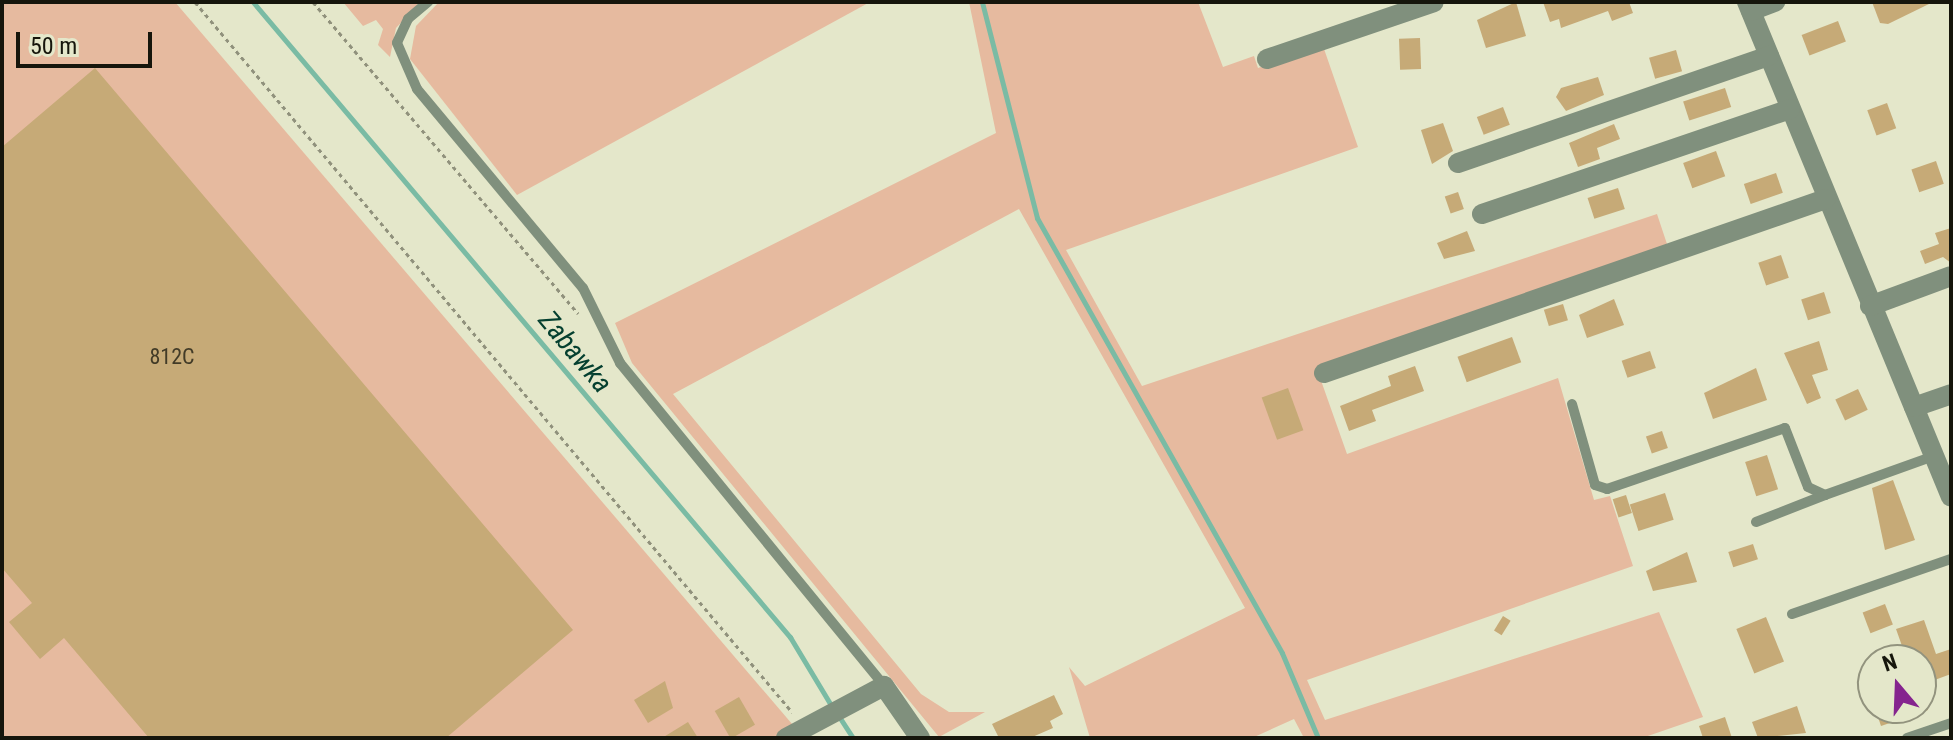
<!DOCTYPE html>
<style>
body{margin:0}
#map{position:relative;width:1953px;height:740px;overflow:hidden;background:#e4e7ca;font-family:"Roboto Condensed",sans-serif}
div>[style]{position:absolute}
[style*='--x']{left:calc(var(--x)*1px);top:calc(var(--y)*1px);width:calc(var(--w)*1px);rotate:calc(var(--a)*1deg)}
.green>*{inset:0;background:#e6ba9f}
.stream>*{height:5px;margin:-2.5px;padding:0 2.5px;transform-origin:2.5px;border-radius:2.5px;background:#7abba4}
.building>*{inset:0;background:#c6aa77;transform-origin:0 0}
.path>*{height:3px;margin-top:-1.5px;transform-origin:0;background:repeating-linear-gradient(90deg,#90917c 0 4px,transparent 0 8px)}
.lane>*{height:10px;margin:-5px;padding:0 5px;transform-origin:5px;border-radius:5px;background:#80907d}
.street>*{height:20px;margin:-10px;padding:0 10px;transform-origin:10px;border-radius:10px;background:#80907d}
span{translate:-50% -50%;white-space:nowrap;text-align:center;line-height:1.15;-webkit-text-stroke:6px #e4e7ca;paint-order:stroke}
.number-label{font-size:22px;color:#423b27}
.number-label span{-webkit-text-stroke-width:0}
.water-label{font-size:28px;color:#054030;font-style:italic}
.frame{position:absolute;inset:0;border:4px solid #16160c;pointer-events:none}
.north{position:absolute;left:1857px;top:644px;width:80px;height:80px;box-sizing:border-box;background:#e4e7ca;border:2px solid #92937e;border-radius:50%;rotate:341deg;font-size:22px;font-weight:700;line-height:32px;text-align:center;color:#16160c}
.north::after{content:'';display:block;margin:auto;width:28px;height:36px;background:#85248e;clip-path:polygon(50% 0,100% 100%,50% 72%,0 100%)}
.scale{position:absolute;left:16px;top:32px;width:136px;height:36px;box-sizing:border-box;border:4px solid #16160c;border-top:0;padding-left:10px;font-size:24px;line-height:28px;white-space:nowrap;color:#16160c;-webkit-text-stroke:6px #e4e7ca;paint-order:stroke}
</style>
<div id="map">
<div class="green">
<i style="clip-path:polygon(2px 2px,175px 2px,804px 738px,2px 738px)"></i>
<i style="clip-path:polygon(343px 2px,420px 2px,396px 28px,390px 57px,378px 45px,383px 29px,376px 20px,363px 26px)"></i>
<i style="clip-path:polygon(439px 2px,870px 2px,517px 195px,410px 59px,416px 26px)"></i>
<i style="clip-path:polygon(969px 2px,1198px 2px,1223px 67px,1254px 56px,1258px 68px,1323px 46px,1358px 147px,1066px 250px,1142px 386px,1657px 214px,1668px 247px,1318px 372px,1347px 454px,1558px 378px,1594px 500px,1610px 496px,1633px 566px,1307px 680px,1325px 720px,1659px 612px,1703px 717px,1642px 738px,1304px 738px,1294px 719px,1252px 738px,1090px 738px,1069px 667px,1085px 686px,1245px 608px,1019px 209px,673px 394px,921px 694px,949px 712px,985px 712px,939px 737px,632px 363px,615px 323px,996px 133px)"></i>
</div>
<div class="stream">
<i style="--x:253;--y:2;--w:832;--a:49.78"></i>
<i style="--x:790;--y:637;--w:82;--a:59"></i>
<i style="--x:982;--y:2;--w:223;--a:75.7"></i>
<i style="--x:1037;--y:218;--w:499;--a:60.6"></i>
<i style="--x:1282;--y:653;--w:92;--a:67"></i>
<i style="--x:838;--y:715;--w:27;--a:57"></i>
</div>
<div class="building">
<i style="clip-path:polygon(1516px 2px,1526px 36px,1486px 48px,1477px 20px)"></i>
<i style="clip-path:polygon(1543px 2px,1629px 2px,1633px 13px,1612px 21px,1608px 11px,1561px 28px,1559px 19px,1550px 22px)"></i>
<i style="clip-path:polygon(1872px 2px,1929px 2px,1929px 4px,1888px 24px,1880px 23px)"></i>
<i style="left:1838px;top:21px;width:22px;height:39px;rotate:69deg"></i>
<i style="left:1420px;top:38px;width:31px;height:21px;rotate:88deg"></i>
<i style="left:1676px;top:50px;width:22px;height:28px;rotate:74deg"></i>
<i style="clip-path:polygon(95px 68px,573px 630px,446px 738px,149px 738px,64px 638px,40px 659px,9px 622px,32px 603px,2px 568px,2px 147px)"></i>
<i style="clip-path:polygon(1598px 77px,1604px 95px,1566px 111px,1556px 97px,1561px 88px)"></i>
<i style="left:1725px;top:88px;width:20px;height:44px;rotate:72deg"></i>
<i style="left:1887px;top:103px;width:27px;height:21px;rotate:70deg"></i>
<i style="left:1503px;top:107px;width:19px;height:28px;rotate:69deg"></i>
<i style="clip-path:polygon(1443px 123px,1453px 151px,1432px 164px,1421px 130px)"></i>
<i style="clip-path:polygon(1614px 124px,1620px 139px,1597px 148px,1600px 159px,1578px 167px,1569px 143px)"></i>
<i style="left:1716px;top:151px;width:27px;height:35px;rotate:70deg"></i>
<i style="left:1936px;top:161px;width:24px;height:26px;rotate:71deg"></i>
<i style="left:1776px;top:173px;width:21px;height:34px;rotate:71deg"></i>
<i style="left:1618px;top:188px;width:22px;height:32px;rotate:72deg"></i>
<i style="left:1458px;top:192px;width:18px;height:14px;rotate:71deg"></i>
<i style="clip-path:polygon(1951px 228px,1951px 263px,1943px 257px,1925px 264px,1920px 251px,1939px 244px,1935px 233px)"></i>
<i style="clip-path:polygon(1467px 231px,1475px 251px,1444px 259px,1437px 243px)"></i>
<i style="left:1781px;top:255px;width:24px;height:24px;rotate:71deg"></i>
<i style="left:1824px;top:292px;width:22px;height:24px;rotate:72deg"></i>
<i style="clip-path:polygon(1614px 299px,1624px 325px,1587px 338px,1579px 315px)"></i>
<i style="left:1563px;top:304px;width:17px;height:20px;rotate:73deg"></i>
<i style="left:1512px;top:337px;width:27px;height:58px;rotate:70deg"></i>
<i style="clip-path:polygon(1819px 341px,1828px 370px,1812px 375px,1821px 398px,1807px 404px,1784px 353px)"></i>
<i style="left:1650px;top:351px;width:18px;height:30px;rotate:71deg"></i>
<i style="clip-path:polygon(1415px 366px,1424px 391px,1372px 410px,1376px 421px,1349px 431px,1340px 406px,1391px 386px,1388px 376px)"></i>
<i style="clip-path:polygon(1756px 368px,1767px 400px,1713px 419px,1704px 393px)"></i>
<i style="left:1288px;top:388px;width:45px;height:28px;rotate:70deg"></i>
<i style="left:1858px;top:389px;width:23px;height:25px;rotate:65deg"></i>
<i style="left:1662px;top:431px;width:18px;height:17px;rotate:71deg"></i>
<i style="left:1767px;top:455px;width:36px;height:23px;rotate:72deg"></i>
<i style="clip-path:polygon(1893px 480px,1915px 540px,1885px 550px,1872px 488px)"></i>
<i style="left:1665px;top:493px;width:28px;height:37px;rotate:72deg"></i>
<i style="left:1626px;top:495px;width:19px;height:14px;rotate:72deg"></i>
<i style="left:1753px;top:544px;width:16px;height:26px;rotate:72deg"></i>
<i style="clip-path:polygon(1687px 552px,1697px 582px,1653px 591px,1646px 571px)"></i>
<i style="left:1885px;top:604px;width:22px;height:24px;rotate:69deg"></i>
<i style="left:1503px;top:616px;width:9px;height:17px;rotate:32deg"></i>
<i style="left:1766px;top:617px;width:48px;height:32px;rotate:68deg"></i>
<i style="clip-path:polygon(1924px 620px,1936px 654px,1951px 649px,1951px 674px,1921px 685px,1921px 660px,1907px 660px,1896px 629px)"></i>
<i style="clip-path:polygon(665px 681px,673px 708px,648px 723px,634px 700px)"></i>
<i style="clip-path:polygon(1054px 695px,1063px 714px,1050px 721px,1053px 728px,1030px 738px,999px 738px,992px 724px)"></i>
<i style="left:739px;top:697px;width:32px;height:28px;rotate:60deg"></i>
<i style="clip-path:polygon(1797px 706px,1806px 733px,1758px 738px,1752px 722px)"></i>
<i style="clip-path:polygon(1875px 708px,1928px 708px,1928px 710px,1881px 726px)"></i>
<i style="clip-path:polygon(1725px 717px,1732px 738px,1703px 738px,1699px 726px)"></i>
<i style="clip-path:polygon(688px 722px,698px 738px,662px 738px)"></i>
</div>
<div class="path">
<i style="--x:195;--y:2;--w:928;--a:49.94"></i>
<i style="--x:313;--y:2;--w:409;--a:49.6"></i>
</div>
<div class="lane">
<i style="--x:428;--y:2;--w:26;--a:140"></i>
<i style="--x:408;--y:19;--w:26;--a:115"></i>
<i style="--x:397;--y:43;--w:50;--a:66.5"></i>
<i style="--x:417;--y:89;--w:259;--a:50.2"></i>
<i style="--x:583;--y:288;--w:84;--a:63.7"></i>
<i style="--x:620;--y:363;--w:417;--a:50.7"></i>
<i style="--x:1572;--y:404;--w:84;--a:74.1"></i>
<i style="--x:1595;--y:485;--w:13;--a:18"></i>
<i style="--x:1607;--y:489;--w:188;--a:-18.9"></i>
<i style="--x:1785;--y:428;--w:63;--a:68.7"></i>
<i style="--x:1808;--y:487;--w:19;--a:25"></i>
<i style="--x:1825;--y:495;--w:116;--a:-19.7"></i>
<i style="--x:1756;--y:522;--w:74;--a:-21.4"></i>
<i style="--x:1792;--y:614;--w:168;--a:-19.1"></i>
<i style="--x:1907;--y:738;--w:46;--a:-18.8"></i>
</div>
<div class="street">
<i style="--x:1747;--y:2;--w:535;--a:67.6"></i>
<i style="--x:1751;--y:11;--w:26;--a:-21"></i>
<i style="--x:1267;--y:59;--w:176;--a:-18.8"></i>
<i style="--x:1458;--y:163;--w:329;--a:-19"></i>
<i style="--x:1482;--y:214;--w:325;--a:-18.8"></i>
<i style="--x:1870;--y:306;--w:86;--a:-20.3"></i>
<i style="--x:1324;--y:373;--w:531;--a:-19.12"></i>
<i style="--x:1914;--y:407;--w:39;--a:-19"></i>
<i style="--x:786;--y:738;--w:111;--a:-28"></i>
<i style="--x:884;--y:686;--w:63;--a:55.3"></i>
</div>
<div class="number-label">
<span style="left:172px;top:357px">812C</span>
</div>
<div class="water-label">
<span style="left:575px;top:352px;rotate:50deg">Zabawka</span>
</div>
<div class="frame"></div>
<div class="north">N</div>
<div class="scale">50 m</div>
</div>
